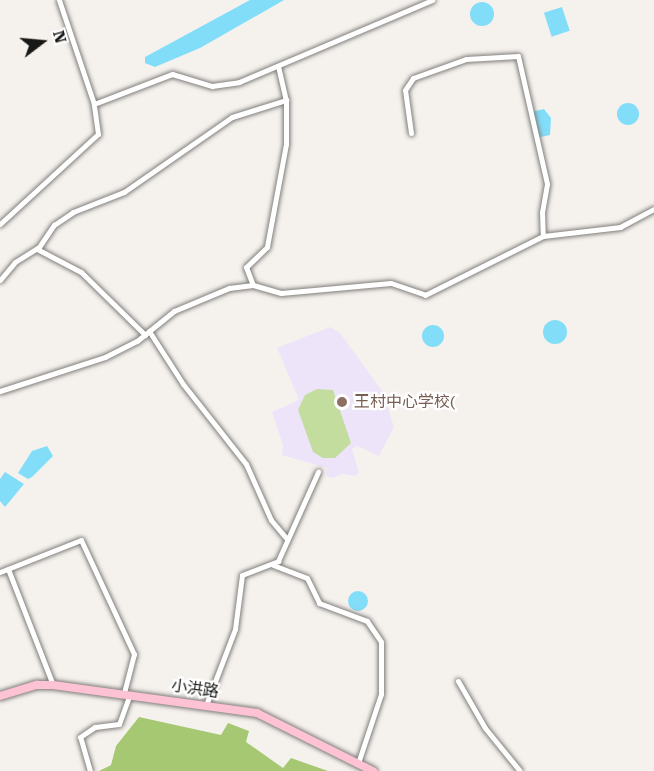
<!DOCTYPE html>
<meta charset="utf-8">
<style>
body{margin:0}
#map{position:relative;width:654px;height:771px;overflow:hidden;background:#f5f2ee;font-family:"Roboto Serif","Noto Sans SC",serif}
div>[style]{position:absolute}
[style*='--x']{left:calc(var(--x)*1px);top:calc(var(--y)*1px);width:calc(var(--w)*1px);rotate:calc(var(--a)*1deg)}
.education>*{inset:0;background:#ede4fa}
.green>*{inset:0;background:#c3dd9e}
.forest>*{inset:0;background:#a6c872}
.water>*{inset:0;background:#82ddf8;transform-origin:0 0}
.round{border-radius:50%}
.roads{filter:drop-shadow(0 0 2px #817f7b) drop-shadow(0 0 2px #817f7b)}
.minor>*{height:5px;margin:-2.5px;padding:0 2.5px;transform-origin:2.5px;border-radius:2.5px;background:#fff}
.primary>*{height:8px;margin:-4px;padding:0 4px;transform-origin:4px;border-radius:4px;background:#fdc2d3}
.dots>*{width:16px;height:16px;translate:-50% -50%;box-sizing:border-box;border:3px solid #fff;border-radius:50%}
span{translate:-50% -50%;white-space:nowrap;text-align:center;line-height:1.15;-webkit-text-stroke:4.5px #fff;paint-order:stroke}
.education-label{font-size:16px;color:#785e54}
.left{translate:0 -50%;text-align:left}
.street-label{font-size:16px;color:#181816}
.north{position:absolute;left:12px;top:12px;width:60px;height:60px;-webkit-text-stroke:4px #fff;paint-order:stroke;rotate:74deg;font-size:16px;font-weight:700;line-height:24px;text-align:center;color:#181816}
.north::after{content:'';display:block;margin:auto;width:21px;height:27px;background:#181816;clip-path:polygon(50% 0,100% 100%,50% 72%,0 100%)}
</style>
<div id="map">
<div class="education">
<i style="clip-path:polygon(330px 327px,340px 333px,383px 392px,394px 427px,379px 456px,357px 446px,352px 449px,359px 473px,355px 476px,343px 474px,332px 478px,326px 476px,327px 468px,282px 455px,283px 445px,272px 412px,299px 400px,277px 348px)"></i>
</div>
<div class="green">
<i style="clip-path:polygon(317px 389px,333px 390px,351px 443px,335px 458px,323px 458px,313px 452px,298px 410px,305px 395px)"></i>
</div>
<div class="forest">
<i style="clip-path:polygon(139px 717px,221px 735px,228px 723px,249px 731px,246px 742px,283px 768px,291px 758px,328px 771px,99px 771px,111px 765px,116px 746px)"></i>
</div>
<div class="water">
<i style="clip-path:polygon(250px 0,284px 0,200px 48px,155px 67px,145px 63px,145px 57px)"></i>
<i class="round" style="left:470px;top:2px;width:24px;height:24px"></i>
<i style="left:562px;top:7px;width:25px;height:19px;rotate:72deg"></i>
<i class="round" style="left:617px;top:103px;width:22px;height:22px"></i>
<i style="clip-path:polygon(544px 109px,551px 118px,550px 135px,536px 138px,531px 112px)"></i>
<i class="round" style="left:543px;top:320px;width:24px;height:24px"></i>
<i class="round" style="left:422px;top:325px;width:22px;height:22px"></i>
<i style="clip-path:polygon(47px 446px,53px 456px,32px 477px,28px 479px,18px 473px,32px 451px)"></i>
<i style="clip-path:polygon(5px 472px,24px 484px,5px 507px,0 501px,0 479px)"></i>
<i class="round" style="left:348px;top:591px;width:20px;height:20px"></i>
</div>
<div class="roads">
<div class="minor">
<i style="--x:278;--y:66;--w:35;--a:77"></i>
<i style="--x:286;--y:100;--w:44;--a:90"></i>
<i style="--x:286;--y:144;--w:105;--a:100.5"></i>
<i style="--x:267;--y:247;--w:29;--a:136"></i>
<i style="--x:246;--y:267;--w:19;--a:69"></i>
<i style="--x:253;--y:285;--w:29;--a:16"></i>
<i style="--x:281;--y:293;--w:110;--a:-5.2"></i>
<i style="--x:391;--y:283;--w:36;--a:19"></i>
<i style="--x:425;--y:295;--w:132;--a:-26.6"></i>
<i style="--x:543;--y:236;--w:78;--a:-6.7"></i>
<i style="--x:620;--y:227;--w:38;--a:-28"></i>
<i style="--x:94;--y:104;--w:84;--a:-21"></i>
<i style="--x:172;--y:74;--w:42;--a:16.7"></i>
<i style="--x:212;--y:86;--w:27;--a:-8"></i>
<i style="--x:239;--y:82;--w:210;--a:-23"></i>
<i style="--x:411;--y:133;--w:43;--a:-97.9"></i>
<i style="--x:405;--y:90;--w:14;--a:-56"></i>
<i style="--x:413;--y:78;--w:56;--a:-19.7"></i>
<i style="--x:466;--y:59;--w:52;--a:-3.3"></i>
<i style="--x:518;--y:56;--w:131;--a:77.2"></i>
<i style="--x:547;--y:184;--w:28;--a:100"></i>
<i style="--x:542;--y:212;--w:24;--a:88"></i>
<i style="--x:0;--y:224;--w:133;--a:-42.6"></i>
<i style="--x:98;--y:134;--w:30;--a:-98"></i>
<i style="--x:94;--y:104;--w:110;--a:-108.6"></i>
<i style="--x:37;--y:249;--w:50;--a:27.6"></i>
<i style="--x:81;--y:272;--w:90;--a:44.5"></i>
<i style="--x:0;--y:280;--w:23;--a:-50"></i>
<i style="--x:15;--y:262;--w:28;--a:-32"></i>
<i style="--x:39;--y:247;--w:27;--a:-56"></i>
<i style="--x:54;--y:225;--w:23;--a:-34"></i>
<i style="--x:73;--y:212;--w:55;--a:-21.4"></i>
<i style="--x:124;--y:192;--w:131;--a:-34.8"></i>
<i style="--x:232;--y:117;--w:57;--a:-17.5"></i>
<i style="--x:149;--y:331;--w:63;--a:57.3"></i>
<i style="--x:183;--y:384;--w:102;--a:51.8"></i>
<i style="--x:246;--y:464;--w:61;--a:65.9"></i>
<i style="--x:271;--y:520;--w:23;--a:50"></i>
<i style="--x:0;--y:391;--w:110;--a:-17.9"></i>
<i style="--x:105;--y:357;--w:36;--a:-27"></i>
<i style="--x:137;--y:341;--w:48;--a:-39"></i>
<i style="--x:174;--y:311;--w:60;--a:-22.7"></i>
<i style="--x:229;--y:288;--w:24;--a:-7"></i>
<i style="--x:273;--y:565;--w:36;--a:21"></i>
<i style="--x:307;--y:578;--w:28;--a:64"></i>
<i style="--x:319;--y:603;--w:51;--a:20.6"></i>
<i style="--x:367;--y:621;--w:25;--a:56"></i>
<i style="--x:381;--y:642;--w:52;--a:90"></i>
<i style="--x:381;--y:694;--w:73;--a:108.4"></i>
<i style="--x:8;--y:569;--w:124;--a:68.8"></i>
<i style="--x:0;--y:572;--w:87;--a:-21.6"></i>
<i style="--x:81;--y:540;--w:126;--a:65.1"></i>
<i style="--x:134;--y:654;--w:40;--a:104.4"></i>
<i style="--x:458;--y:681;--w:54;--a:60.1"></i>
<i style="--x:485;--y:728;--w:55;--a:50.9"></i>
<i style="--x:206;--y:705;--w:81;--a:-69.1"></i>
<i style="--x:235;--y:629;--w:54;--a:-82.6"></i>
<i style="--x:242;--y:575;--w:39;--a:-21"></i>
<i style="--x:278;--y:561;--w:98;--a:-65.8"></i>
<i style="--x:90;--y:771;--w:35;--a:-106"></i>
<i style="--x:80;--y:737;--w:18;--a:-34"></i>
<i style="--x:95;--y:727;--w:24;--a:-7"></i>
<i style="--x:119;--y:724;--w:32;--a:-70"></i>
</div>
<div class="primary">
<i style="--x:0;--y:696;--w:39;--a:-17"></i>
<i style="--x:37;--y:685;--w:16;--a:0"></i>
<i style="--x:53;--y:685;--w:206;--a:7.8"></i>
<i style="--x:257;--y:713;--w:130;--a:26.6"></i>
</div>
</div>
<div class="dots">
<i style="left:342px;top:402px;background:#8d6e63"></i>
</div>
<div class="education-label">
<span class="left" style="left:354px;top:402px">王村中心学校(</span>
</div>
<div class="street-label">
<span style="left:195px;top:689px;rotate:8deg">小洪路</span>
</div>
<div class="north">N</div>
</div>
